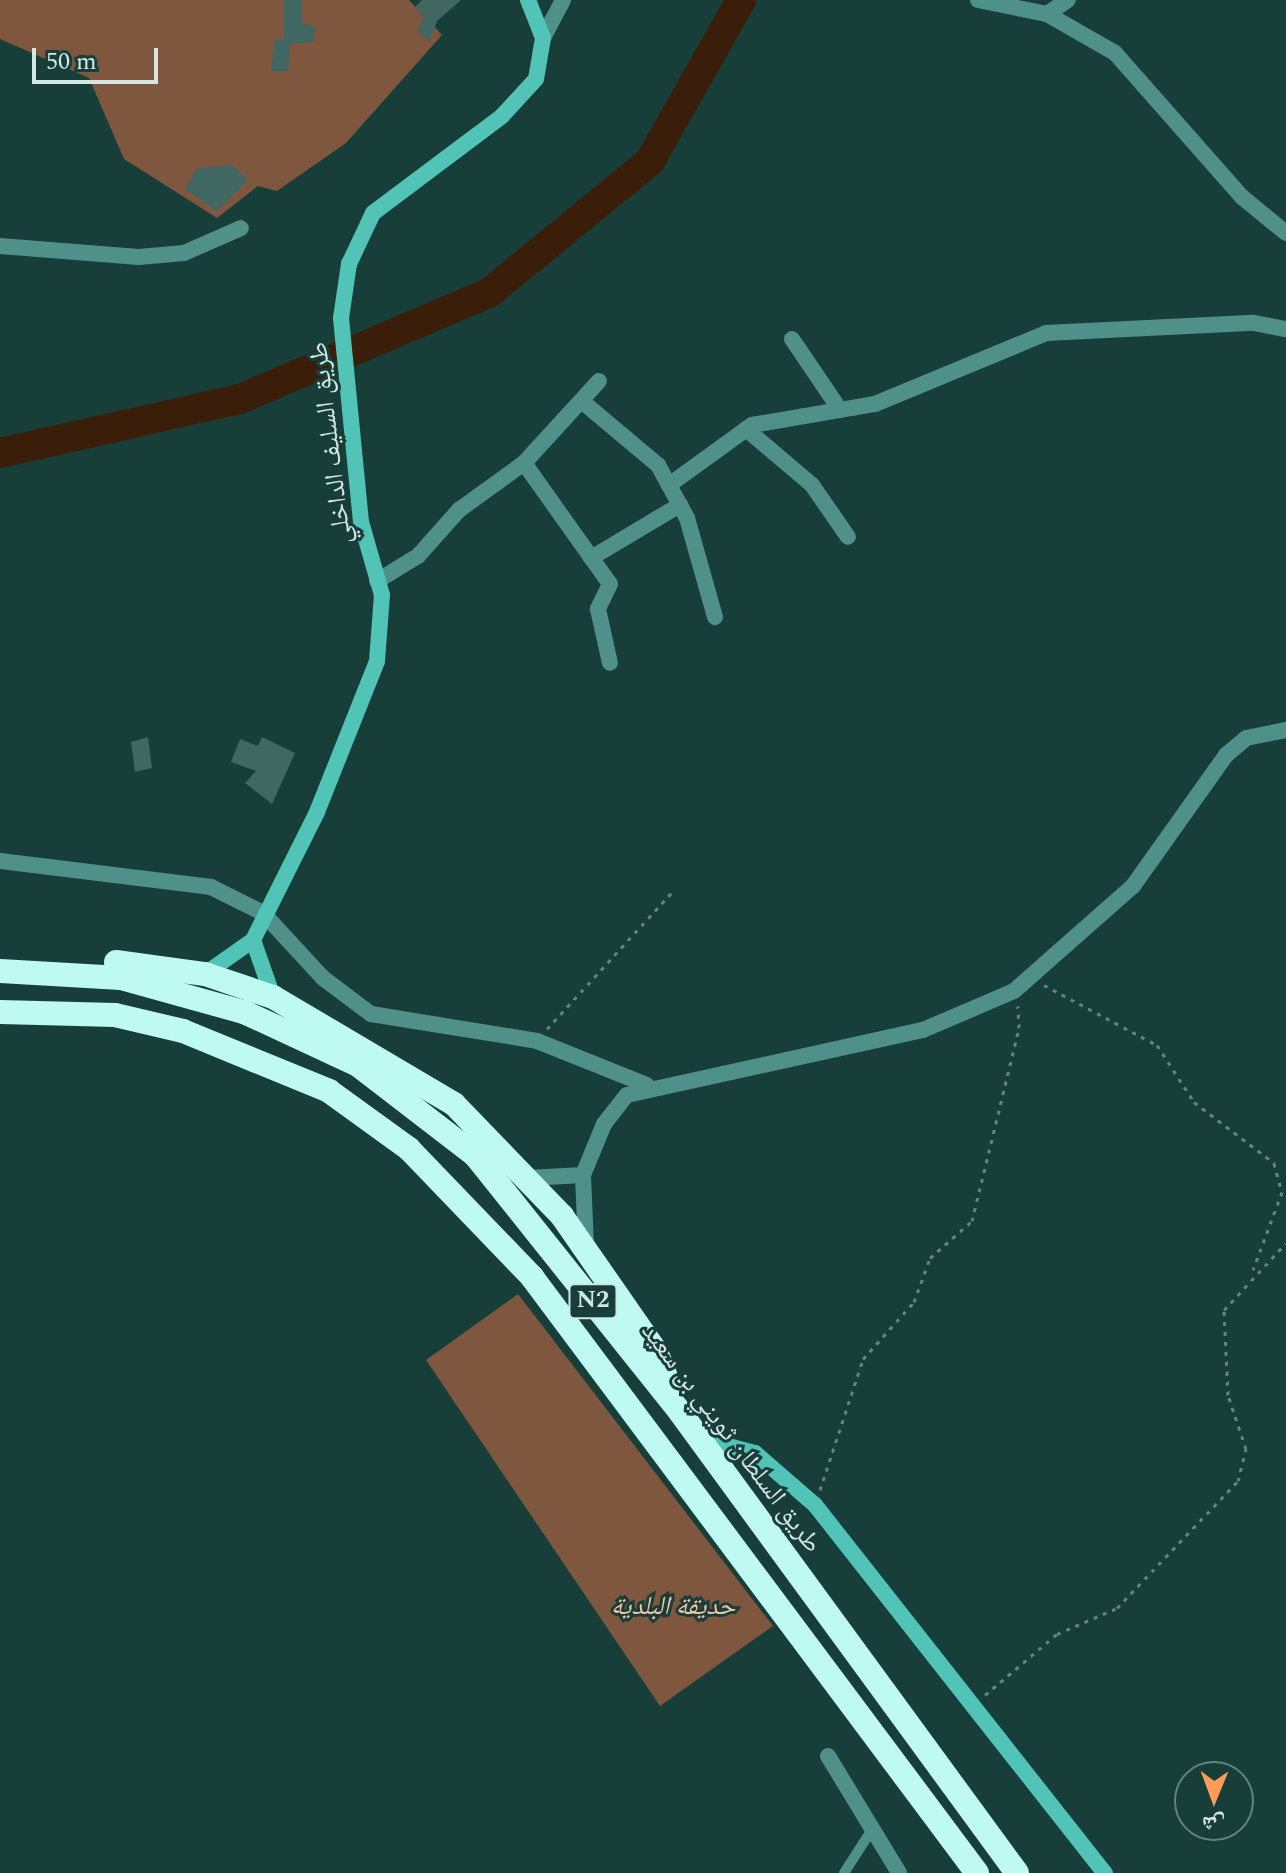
<!DOCTYPE html>
<meta charset="utf-8">
<style>
body{margin:0}
#map{position:relative;width:1286px;height:1873px;overflow:hidden;background:#183e3a;font-family:Spectral,"Noto Naskh Arabic",serif}
div>[style]{position:absolute}
[style*='--x']{left:calc(var(--x)*1px);top:calc(var(--y)*1px);width:calc(var(--w)*1px);rotate:calc(var(--a)*1deg)}
.green>*{inset:0;background:#7e573e}
.river>*{height:30px;margin:-15px;padding:0 15px;transform-origin:15px;border-radius:15px;background:#3b1e09}
.building>*{inset:0;background:#416762}
.path>*{height:3px;margin-top:-1.5px;transform-origin:0;background:repeating-linear-gradient(90deg,#64827f 0 4px,transparent 0 10px)}
.lane>*{height:10px;margin:-5px;padding:0 5px;transform-origin:5px;border-radius:5px;background:#4f9089}
.street>*{height:16px;margin:-8px;padding:0 8px;transform-origin:8px;border-radius:8px;background:#4f9089}
.secondary>*{height:16px;margin:-8px;padding:0 8px;transform-origin:8px;border-radius:8px;background:#52c3b7}
.highway>*{height:24px;margin:-12px;padding:0 12px;transform-origin:12px;border-radius:12px;background:#befaf2}
span{translate:-50% -50%;white-space:nowrap;text-align:center;line-height:1.15;-webkit-text-stroke:6px #183e3a;paint-order:stroke}
.shield-label span{padding:2px 6px;background:#183e3a;border:2px solid;border-radius:6px;-webkit-text-stroke-width:0}
.shield-label{font-size:24px;color:#d3e7e4;font-weight:700}
.street-label{font-size:26px;color:#d3e7e4}
.park-label{font-size:26px;color:#f8c3a4;font-style:italic}
.north{position:absolute;left:1174px;top:1761px;width:80px;height:80px;box-sizing:border-box;background:#183e3a;border:2px solid #63827e;border-radius:50%;rotate:181deg;font-size:22px;font-weight:700;line-height:32px;text-align:center;color:#d3e7e4}
.north::after{content:'';display:block;margin:auto;width:28px;height:36px;background:#fe9b59;clip-path:polygon(50% 0,100% 100%,50% 72%,0 100%)}
.scale{position:absolute;left:32px;top:48px;width:126px;height:36px;box-sizing:border-box;border:4px solid #d3e7e4;border-top:0;padding-left:10px;font-size:24px;line-height:28px;white-space:nowrap;color:#d3e7e4;-webkit-text-stroke:6px #183e3a;paint-order:stroke}
</style>
<div id="map">
<div class="green">
<i style="clip-path:polygon(0 0,409px 0,442px 35px,346px 143px,277px 191px,258px 186px,217px 218px,124px 159px,89px 78px,0 39px)"></i>
<i style="clip-path:polygon(518px 1294px,773px 1626px,660px 1706px,426px 1360px)"></i>
</div>
<div class="river">
<i style="--x:0;--y:453;--w:246;--a:-12.7"></i>
<i style="--x:240;--y:399;--w:271;--a:-23.1"></i>
<i style="--x:489;--y:293;--w:208;--a:-39.3"></i>
<i style="--x:650;--y:161;--w:185;--a:-60.5"></i>
</div>
<div class="building">
<i style="clip-path:polygon(284px 0,302px 0,302px 24px,315px 26px,314px 42px,290px 44px,288px 71px,271px 71px,275px 39px,284px 40px)"></i>
<i style="clip-path:polygon(422px 0,461px 0,437px 21px,430px 41px,418px 32px,424px 16px,415px 7px)"></i>
<i style="clip-path:polygon(232px 165px,248px 180px,217px 211px,185px 189px,198px 168px)"></i>
<i style="clip-path:polygon(148px 737px,152px 768px,135px 772px,131px 742px)"></i>
<i style="clip-path:polygon(262px 737px,295px 753px,272px 804px,245px 783px,256px 771px,231px 762px,240px 739px,258px 746px)"></i>
</div>
<div class="path">
<i style="--x:1044;--y:985;--w:128;--a:28"></i>
<i style="--x:1157;--y:1045;--w:68;--a:57"></i>
<i style="--x:1194;--y:1102;--w:101;--a:37.3"></i>
<i style="--x:1274;--y:1163;--w:30;--a:75"></i>
<i style="--x:1282;--y:1192;--w:83;--a:110.4"></i>
<i style="--x:547;--y:1029;--w:188;--a:-47.6"></i>
<i style="--x:820;--y:1490;--w:138;--a:-71.8"></i>
<i style="--x:863;--y:1359;--w:76;--a:-48.2"></i>
<i style="--x:914;--y:1302;--w:47;--a:-70"></i>
<i style="--x:930;--y:1258;--w:56;--a:-41.4"></i>
<i style="--x:972;--y:1221;--w:199;--a:-76.3"></i>
<i style="--x:1019;--y:1028;--w:22;--a:-93"></i>
<i style="--x:985;--y:1695;--w:94;--a:-40.3"></i>
<i style="--x:1057;--y:1634;--w:65;--a:-23.4"></i>
<i style="--x:1117;--y:1608;--w:175;--a:-46.4"></i>
<i style="--x:1238;--y:1481;--w:33;--a:-76"></i>
<i style="--x:1246;--y:1449;--w:57;--a:-108.4"></i>
<i style="--x:1228;--y:1395;--w:85;--a:-92.7"></i>
<i style="--x:1224;--y:1310;--w:91;--a:-47.2"></i>
</div>
<div class="lane">
<i style="--x:844;--y:1873;--w:50;--a:-57.3"></i>
</div>
<div class="street">
<i style="--x:978;--y:0;--w:70;--a:11.5"></i>
<i style="--x:1047;--y:14;--w:78;--a:29.8"></i>
<i style="--x:1115;--y:53;--w:192;--a:48.6"></i>
<i style="--x:1242;--y:197;--w:57;--a:39.3"></i>
<i style="--x:1047;--y:14;--w:25;--a:-34"></i>
<i style="--x:543;--y:38;--w:43;--a:-62.2"></i>
<i style="--x:0;--y:246;--w:139;--a:4.5"></i>
<i style="--x:139;--y:257;--w:45;--a:-5.1"></i>
<i style="--x:184;--y:253;--w:62;--a:-23.7"></i>
<i style="--x:792;--y:339;--w:86;--a:55.9"></i>
<i style="--x:584;--y:403;--w:97;--a:40"></i>
<i style="--x:658;--y:465;--w:60;--a:61.3"></i>
<i style="--x:687;--y:518;--w:103;--a:74.2"></i>
<i style="--x:746;--y:429;--w:87;--a:40.3"></i>
<i style="--x:812;--y:485;--w:63;--a:55.3"></i>
<i style="--x:524;--y:463;--w:148;--a:54.6"></i>
<i style="--x:610;--y:584;--w:28;--a:116"></i>
<i style="--x:598;--y:609;--w:55;--a:77.5"></i>
<i style="--x:669;--y:485;--w:102;--a:-35.9"></i>
<i style="--x:752;--y:425;--w:125;--a:-9.7"></i>
<i style="--x:875;--y:404;--w:185;--a:-22.5"></i>
<i style="--x:1046;--y:333;--w:208;--a:-2.8"></i>
<i style="--x:1254;--y:323;--w:33;--a:11"></i>
<i style="--x:591;--y:558;--w:104;--a:-30.8"></i>
<i style="--x:377;--y:581;--w:48;--a:-31.4"></i>
<i style="--x:418;--y:556;--w:62;--a:-48.3"></i>
<i style="--x:459;--y:510;--w:80;--a:-35.9"></i>
<i style="--x:524;--y:463;--w:111;--a:-47.6"></i>
<i style="--x:0;--y:861;--w:213;--a:7"></i>
<i style="--x:211;--y:887;--w:58;--a:26.6"></i>
<i style="--x:263;--y:913;--w:88;--a:47.3"></i>
<i style="--x:323;--y:978;--w:60;--a:36.9"></i>
<i style="--x:371;--y:1014;--w:168;--a:9.2"></i>
<i style="--x:537;--y:1041;--w:118;--a:21.8"></i>
<i style="--x:528;--y:1178;--w:55;--a:-3.1"></i>
<i style="--x:586;--y:1247;--w:72;--a:-92.4"></i>
<i style="--x:583;--y:1175;--w:55;--a:-67.6"></i>
<i style="--x:604;--y:1124;--w:37;--a:-52"></i>
<i style="--x:627;--y:1095;--w:303;--a:-12.4"></i>
<i style="--x:923;--y:1030;--w:99;--a:-23.2"></i>
<i style="--x:1014;--y:991;--w:159;--a:-41.4"></i>
<i style="--x:1133;--y:886;--w:161;--a:-54.6"></i>
<i style="--x:1226;--y:755;--w:26;--a:-40"></i>
<i style="--x:1246;--y:738;--w:41;--a:-11.3"></i>
<i style="--x:828;--y:1756;--w:137;--a:58.7"></i>
</div>
<div class="secondary">
<i style="--x:253;--y:940;--w:60;--a:70.7"></i>
<i style="--x:205;--y:974;--w:59;--a:-35.3"></i>
<i style="--x:253;--y:940;--w:143;--a:-63.4"></i>
<i style="--x:317;--y:812;--w:162;--a:-68.3"></i>
<i style="--x:377;--y:661;--w:66;--a:-85.7"></i>
<i style="--x:382;--y:595;--w:76;--a:-106"></i>
<i style="--x:361;--y:522;--w:205;--a:-95.6"></i>
<i style="--x:341;--y:318;--w:55;--a:-81.6"></i>
<i style="--x:349;--y:264;--w:56;--a:-64.8"></i>
<i style="--x:373;--y:213;--w:161;--a:-36.9"></i>
<i style="--x:502;--y:116;--w:50;--a:-47.4"></i>
<i style="--x:536;--y:79;--w:42;--a:-80.3"></i>
<i style="--x:543;--y:38;--w:41;--a:-111.5"></i>
<i style="--x:697;--y:1438;--w:60;--a:14.5"></i>
<i style="--x:755;--y:1453;--w:79;--a:40.9"></i>
<i style="--x:815;--y:1505;--w:469;--a:51.8"></i>
</div>
<div class="highway">
<i style="--x:116;--y:962;--w:90;--a:7.7"></i>
<i style="--x:205;--y:974;--w:72;--a:18.7"></i>
<i style="--x:273;--y:997;--w:210;--a:30.6"></i>
<i style="--x:454;--y:1104;--w:156;--a:46"></i>
<i style="--x:562;--y:1216;--w:165;--a:55.2"></i>
<i style="--x:656;--y:1351;--w:39;--a:69"></i>
<i style="--x:0;--y:971;--w:121;--a:3.3"></i>
<i style="--x:121;--y:978;--w:128;--a:15.5"></i>
<i style="--x:244;--y:1012;--w:126;--a:24.9"></i>
<i style="--x:358;--y:1065;--w:148;--a:37.6"></i>
<i style="--x:475;--y:1155;--w:329;--a:51.4"></i>
<i style="--x:680;--y:1412;--w:571;--a:53.83"></i>
<i style="--x:0;--y:1012;--w:115;--a:1.5"></i>
<i style="--x:115;--y:1015;--w:70;--a:13.2"></i>
<i style="--x:183;--y:1031;--w:158;--a:22.3"></i>
<i style="--x:329;--y:1091;--w:99;--a:35.9"></i>
<i style="--x:409;--y:1149;--w:178;--a:46.1"></i>
<i style="--x:532;--y:1277;--w:744;--a:53.25"></i>
</div>
<div class="shield-label">
<span style="left:593px;top:1301px">N2</span>
</div>
<div class="street-label">
<span style="left:331px;top:443px;rotate:-97deg">طريق السليف الداخلي</span>
<span style="left:731px;top:1438px;rotate:53deg">طريق السلطان ثويني بن سعيد</span>
</div>
<div class="park-label">
<span style="left:673px;top:1607px">حديقة البلدية</span>
</div>
<div class="north">ش</div>
<div class="scale">50 m</div>
</div>
